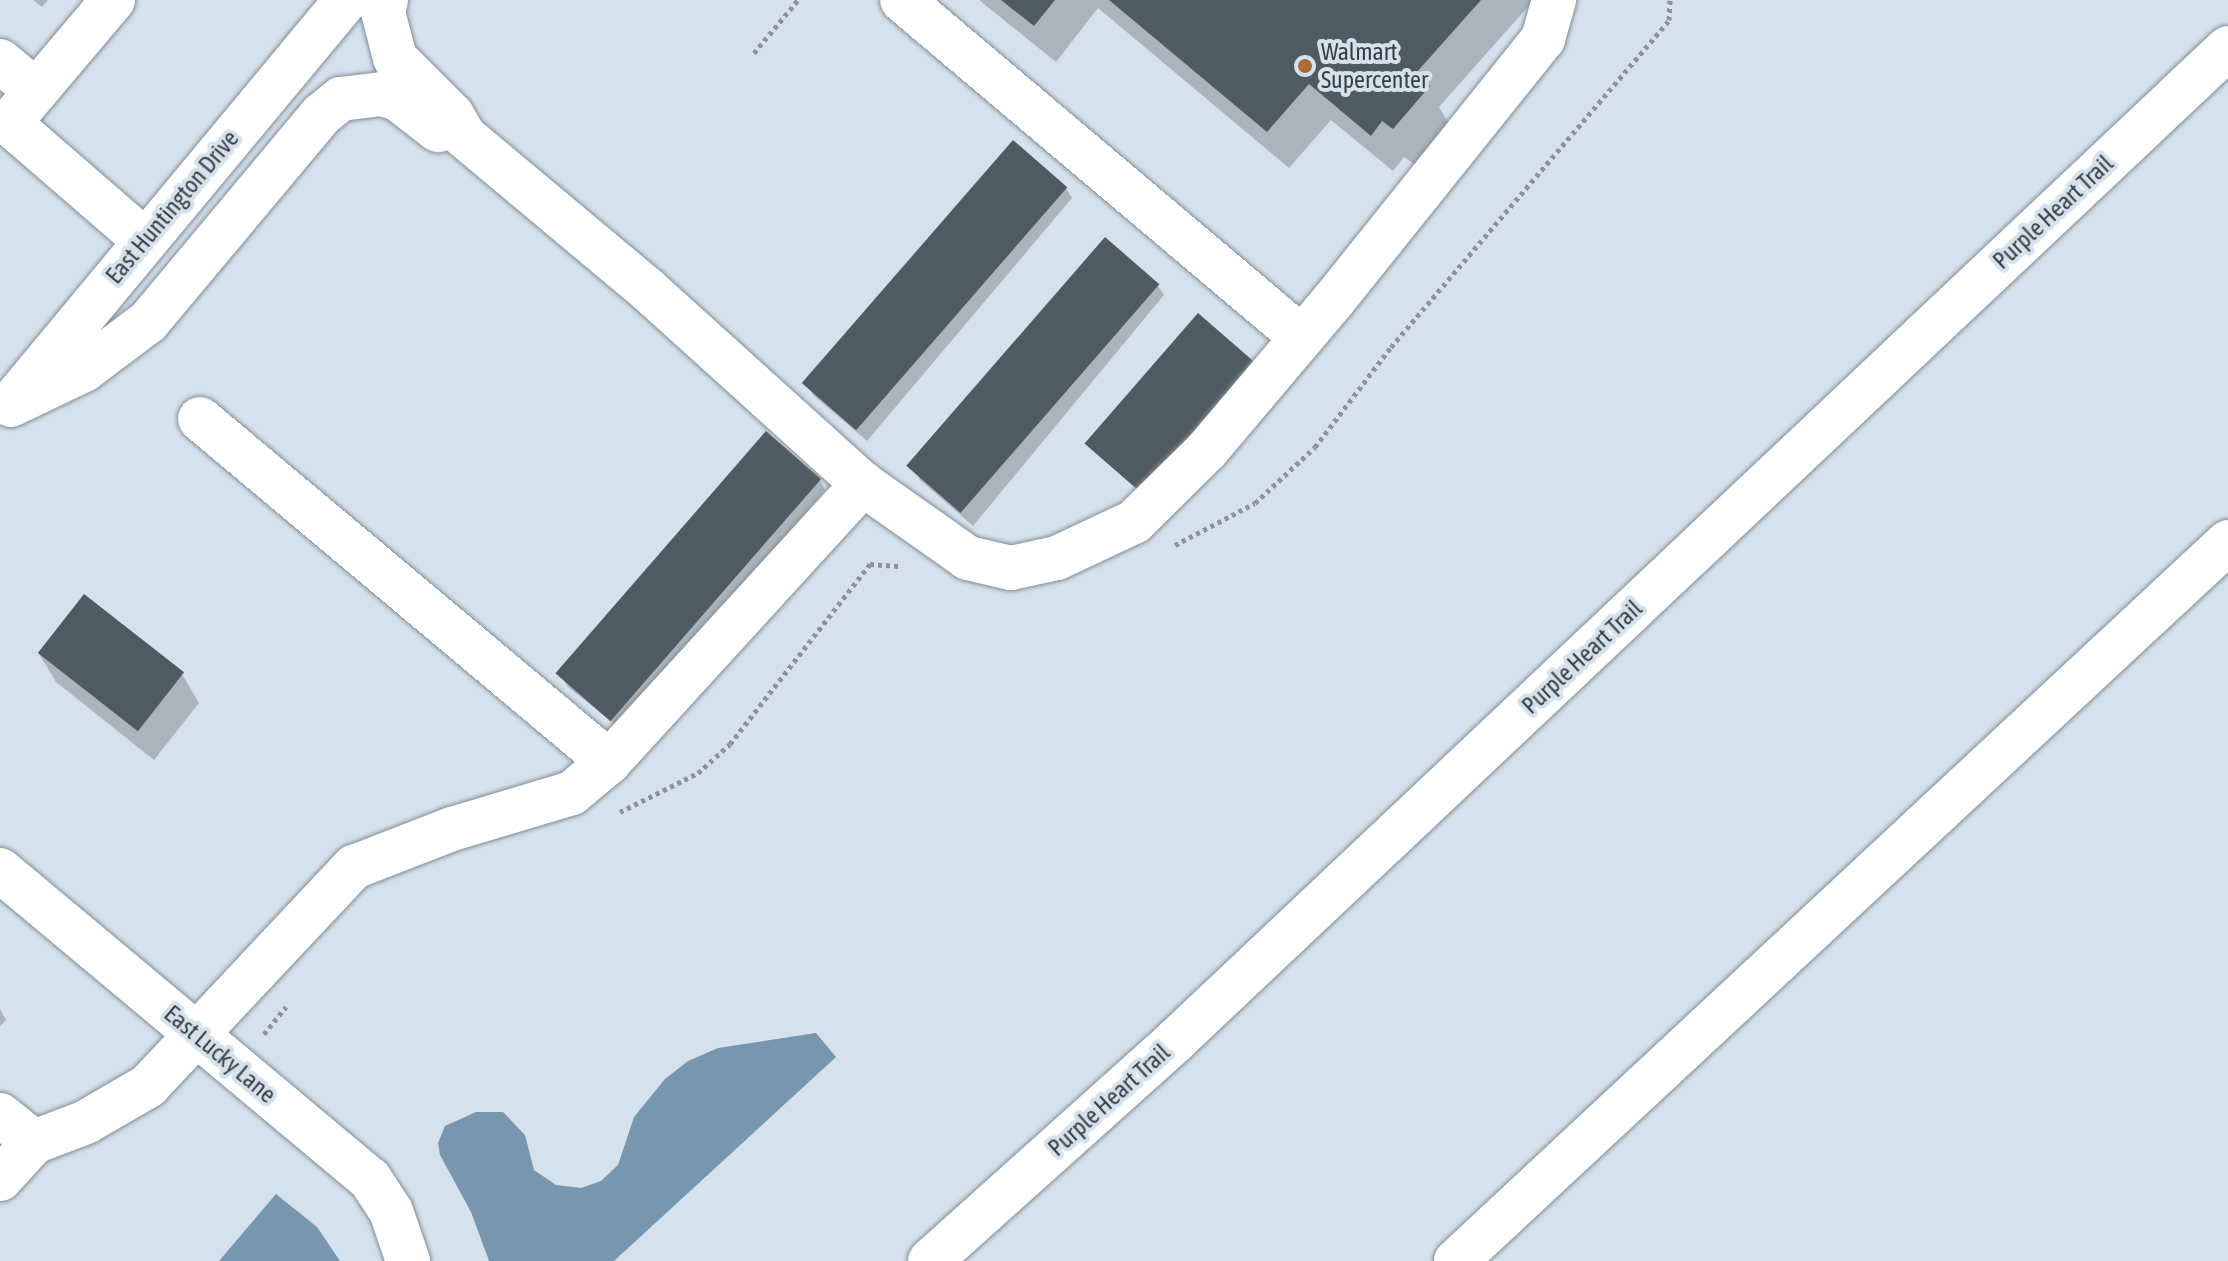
<!DOCTYPE html>
<style>
body{margin:0}
#map{position:relative;width:2228px;height:1261px;overflow:hidden;background:#d5e2ed;font-family:"Asap Condensed",sans-serif}
div>[style]{position:absolute}
[style*='--x']{left:calc(var(--x)*1px);top:calc(var(--y)*1px);width:calc(var(--w)*1px);rotate:calc(var(--a)*1deg)}
.water>*{inset:0;background:#7896ad}
.shadow>*{inset:0;background:#0003}
.building>*{inset:0;background:#4f5b63;transform-origin:0 0}
.path>*{height:5px;margin-top:-2.5px;transform-origin:0;background:repeating-linear-gradient(90deg,#8b949c 0 4px,transparent 0 8px)}
.roads{filter:drop-shadow(0 0 2px #818d97) drop-shadow(0 0 2px #818d97)}
.minor>*{height:44px;margin:-22px;padding:0 22px;transform-origin:22px;border-radius:22px;background:#fff}
.highway>*{height:44px;margin:-22px;padding:0 22px;transform-origin:22px;border-radius:22px;background:#fff}
.dots>*{width:22px;height:22px;translate:-50% -50%;box-sizing:border-box;border:4px solid #d5e2ed;border-radius:50%}
span{translate:-50% -50%;white-space:nowrap;text-align:center;line-height:1.15;-webkit-text-stroke:8px #d5e2ed;paint-order:stroke}
.poi-label{font-size:24px;color:#393e42}
.left{translate:0 -50%;text-align:left}
.street-label{font-size:24px;color:#393e42}
</style>
<div id="map">
<div class="water">
<i style="clip-path:polygon(816px 1033px,836px 1057px,614px 1261px,489px 1261px,471px 1212px,440px 1155px,438px 1143px,445px 1126px,476px 1112px,503px 1112px,525px 1135px,534px 1170px,556px 1185px,581px 1188px,601px 1181px,618px 1165px,634px 1117px,665px 1079px,688px 1061px,718px 1048px)"></i>
<i style="clip-path:polygon(276px 1194px,317px 1227px,340px 1261px,219px 1261px)"></i>
</div>
<div class="shadow">
<i style="clip-path:polygon(33px 0,48px 0,42px 7px)"></i>
<i style="clip-path:polygon(979px 0,1534px 0,1439px 107px,1449px 124px,1415px 165px,1404px 157px,1393px 171px,1331px 120px,1289px 168px,1098px 8px,1056px 62px)"></i>
<i style="clip-path:polygon(1066px 188px,1072px 198px,867px 441px,813px 395px,808px 386px)"></i>
<i style="clip-path:polygon(1158px 286px,1164px 295px,973px 526px,920px 480px,915px 471px)"></i>
<i style="clip-path:polygon(1257px 371px,1149px 499px,1089px 447px)"></i>
<i style="clip-path:polygon(820px 480px,825px 490px,621px 729px,568px 687px,562px 677px)"></i>
<i style="clip-path:polygon(39px 654px,182px 674px,199px 703px,154px 760px,56px 682px)"></i>
<i style="clip-path:polygon(0 1009px,6px 1020px,0 1026px)"></i>
</div>
<div class="building">
<i style="clip-path:polygon(1001px 0,1055px 0,1034px 26px)"></i>
<i style="clip-path:polygon(1109px 0,1481px 0,1416px 73px,1430px 86px,1393px 129px,1382px 121px,1371px 136px,1309px 84px,1267px 132px)"></i>
<i style="left:1013px;top:140px;width:72px;height:322px;rotate:41deg"></i>
<i style="left:1105px;top:237px;width:72px;height:303px;rotate:41deg"></i>
<i style="left:1198px;top:313px;width:74px;height:173px;rotate:41deg"></i>
<i style="left:766px;top:431px;width:73px;height:321px;rotate:41deg"></i>
<i style="left:84px;top:594px;width:127px;height:75px;rotate:38deg"></i>
</div>
<div class="path">
<i style="--x:754;--y:53;--w:69;--a:-50.3"></i>
<i style="--x:1175;--y:545;--w:90;--a:-27.7"></i>
<i style="--x:1255;--y:503;--w:82;--a:-43"></i>
<i style="--x:1315;--y:447;--w:126;--a:-52.8"></i>
<i style="--x:1391;--y:347;--w:429;--a:-49.6"></i>
<i style="--x:1669;--y:20;--w:20;--a:-87"></i>
<i style="--x:620;--y:812;--w:87;--a:-26.6"></i>
<i style="--x:698;--y:773;--w:43;--a:-42.2"></i>
<i style="--x:730;--y:744;--w:228;--a:-52.1"></i>
<i style="--x:870;--y:564;--w:32;--a:4"></i>
<i style="--x:264;--y:1034;--w:35;--a:-51"></i>
</div>
<div class="roads">
<div class="minor">
<i style="--x:113;--y:0;--w:161;--a:130.2"></i>
<i style="--x:9;--y:123;--w:177;--a:40.9"></i>
<i style="--x:386;--y:0;--w:12;--a:104"></i>
<i style="--x:383;--y:12;--w:48;--a:75.4"></i>
<i style="--x:395;--y:58;--w:81;--a:45"></i>
<i style="--x:452;--y:115;--w:24;--a:60"></i>
<i style="--x:464;--y:136;--w:239;--a:39.9"></i>
<i style="--x:647;--y:289;--w:291;--a:42.1"></i>
<i style="--x:902;--y:0;--w:522;--a:40.18"></i>
<i style="--x:0;--y:61;--w:47;--a:39.8"></i>
<i style="--x:18;--y:395;--w:513;--a:-50.29"></i>
<i style="--x:11;--y:405;--w:81;--a:-25.6"></i>
<i style="--x:84;--y:370;--w:80;--a:-36.9"></i>
<i style="--x:148;--y:322;--w:270;--a:-50.1"></i>
<i style="--x:321;--y:115;--w:26;--a:-39"></i>
<i style="--x:341;--y:99;--w:41;--a:-7"></i>
<i style="--x:382;--y:94;--w:17;--a:17"></i>
<i style="--x:398;--y:99;--w:51;--a:37.8"></i>
<i style="--x:200;--y:419;--w:534;--a:39.98"></i>
<i style="--x:0;--y:870;--w:482;--a:39.9"></i>
<i style="--x:370;--y:1179;--w:38;--a:57"></i>
<i style="--x:391;--y:1211;--w:53;--a:71.2"></i>
<i style="--x:0;--y:1115;--w:43;--a:38.5"></i>
<i style="--x:34;--y:1142;--w:56;--a:-21"></i>
<i style="--x:86;--y:1122;--w:72;--a:-30.1"></i>
<i style="--x:148;--y:1086;--w:301;--a:-46.8"></i>
<i style="--x:354;--y:867;--w:105;--a:-21.2"></i>
<i style="--x:452;--y:829;--w:125;--a:-16.7"></i>
<i style="--x:572;--y:793;--w:48;--a:-40"></i>
<i style="--x:609;--y:762;--w:377;--a:-47.6"></i>
<i style="--x:863;--y:484;--w:128;--a:35.2"></i>
<i style="--x:968;--y:558;--w:44;--a:13.1"></i>
<i style="--x:1011;--y:568;--w:47;--a:-12.3"></i>
<i style="--x:1057;--y:558;--w:85;--a:-25.1"></i>
<i style="--x:1134;--y:522;--w:103;--a:-44.6"></i>
<i style="--x:1207;--y:450;--w:195;--a:-49.8"></i>
<i style="--x:1333;--y:301;--w:336;--a:-51.3"></i>
<i style="--x:1543;--y:39;--w:41;--a:-74.2"></i>
<i style="--x:0;--y:1179;--w:50;--a:-47.4"></i>
</div>
<div class="highway">
<i style="--x:930;--y:1261;--w:329;--a:-41.9"></i>
<i style="--x:1175;--y:1041;--w:1447;--a:-43.32"></i>
<i style="--x:1456;--y:1261;--w:1055;--a:-42.96"></i>
</div>
</div>
<div class="dots">
<i style="left:1305px;top:66px;background:#ac6d34"></i>
</div>
<div class="poi-label">
<span class="left" style="left:1321px;top:66px">Walmart<br>Supercenter</span>
</div>
<div class="street-label">
<span style="left:172px;top:207px;rotate:-50deg">East Huntington Drive</span>
<span style="left:2053px;top:212px;rotate:-43deg">Purple Heart Trail</span>
<span style="left:1582px;top:657px;rotate:-43deg">Purple Heart Trail</span>
<span style="left:220px;top:1054px;rotate:40deg">East Lucky Lane</span>
<span style="left:1109px;top:1100px;rotate:-42deg">Purple Heart Trail</span>
</div>
</div>
